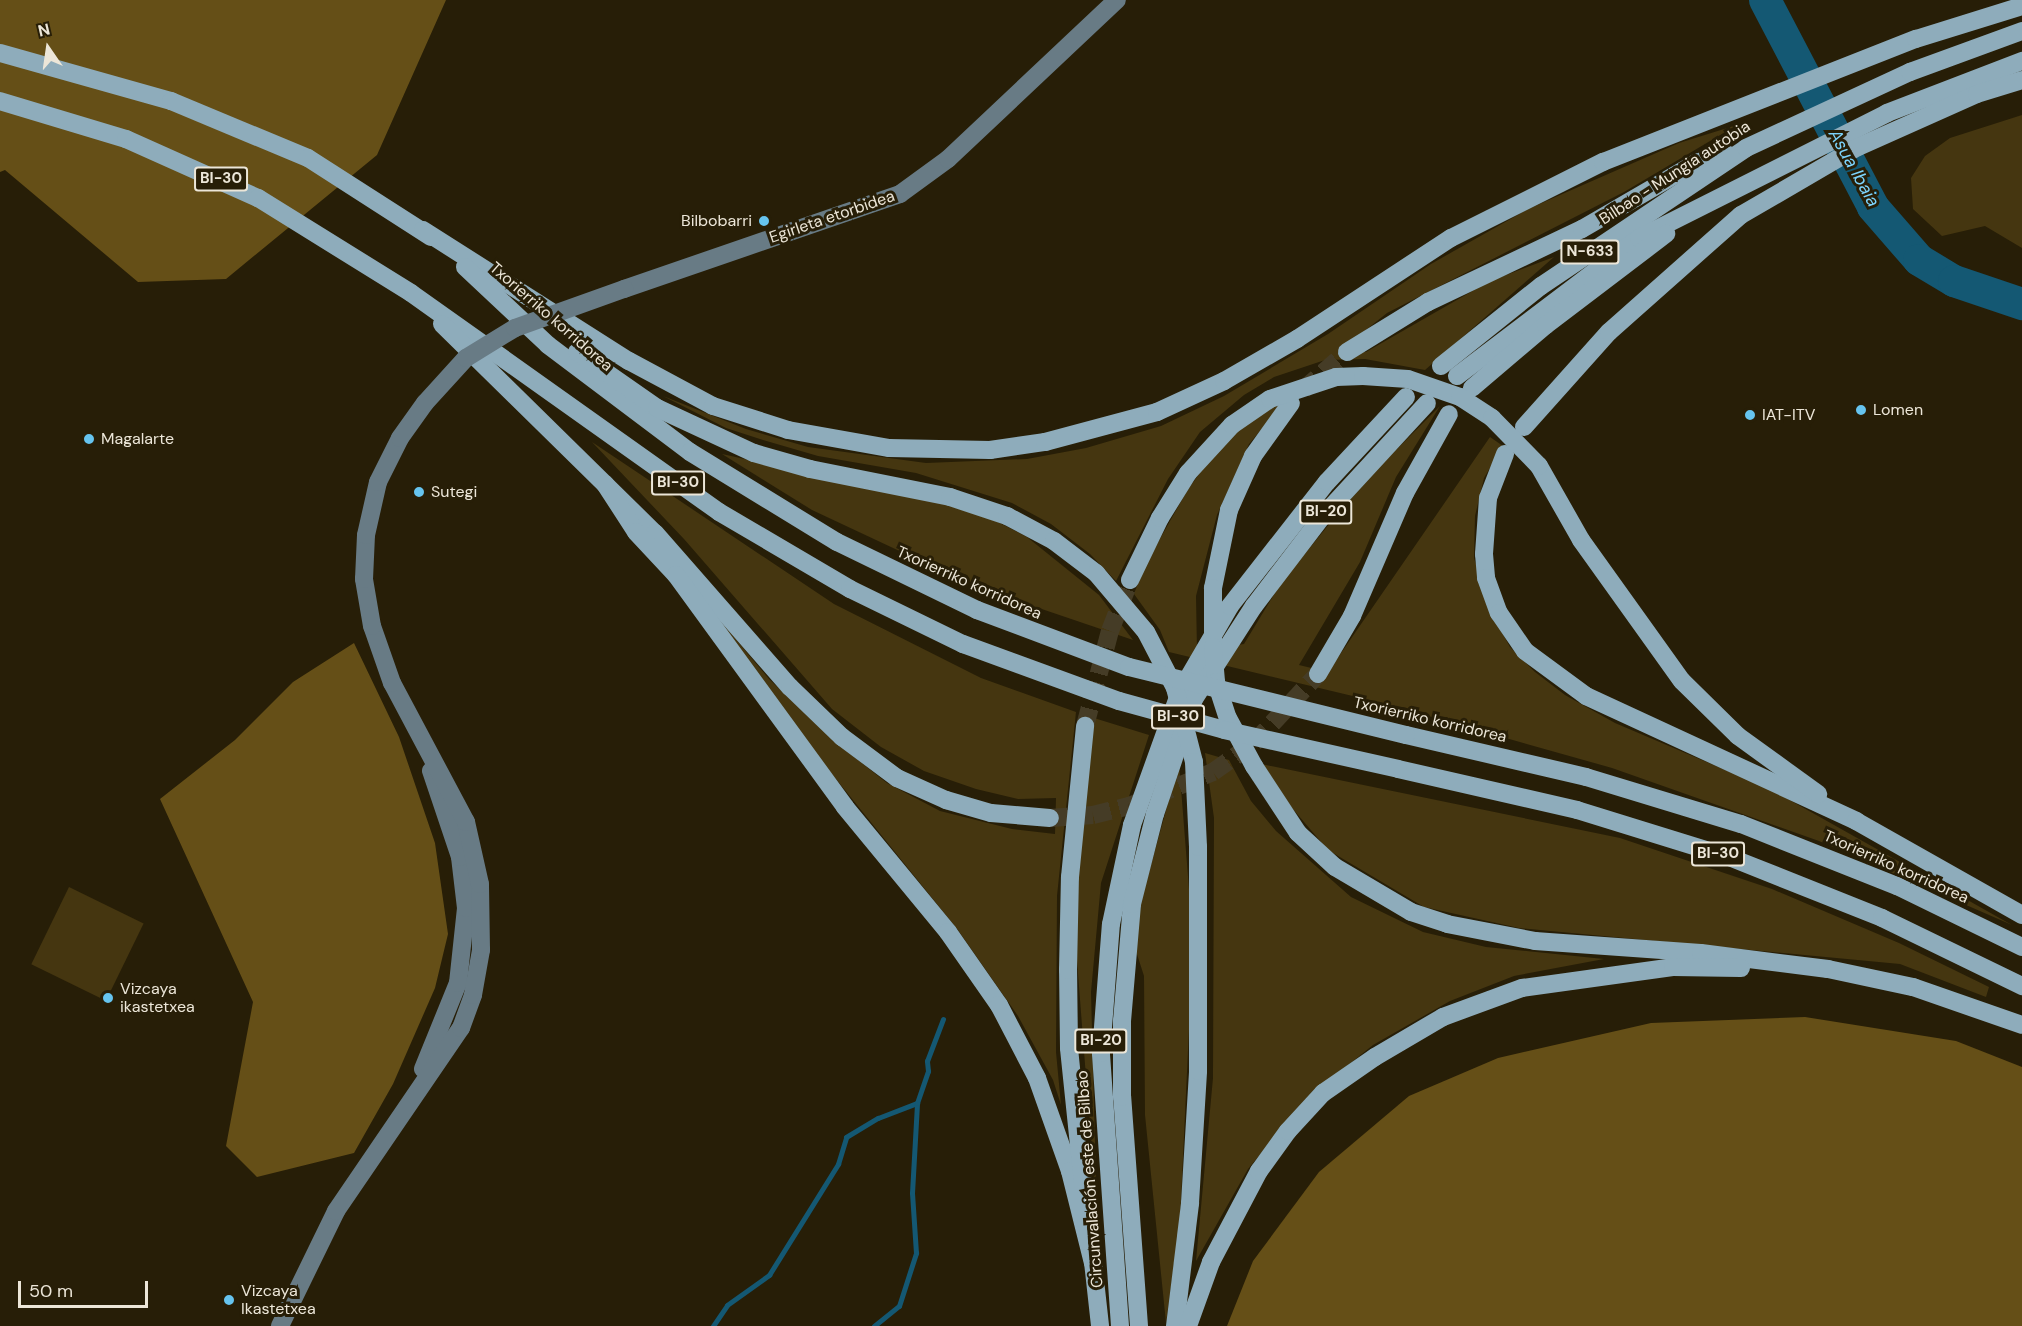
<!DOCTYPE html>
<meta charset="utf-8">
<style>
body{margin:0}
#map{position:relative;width:2022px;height:1326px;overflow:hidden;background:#271e07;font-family:"DM Sans",sans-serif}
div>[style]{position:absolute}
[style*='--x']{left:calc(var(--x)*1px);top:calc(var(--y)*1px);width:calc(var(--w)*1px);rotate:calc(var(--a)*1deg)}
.green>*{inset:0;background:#453610;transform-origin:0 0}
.forest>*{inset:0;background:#654f17}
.stream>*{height:5px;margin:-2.5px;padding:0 2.5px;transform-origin:2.5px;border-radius:2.5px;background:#145873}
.river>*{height:32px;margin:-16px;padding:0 16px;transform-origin:16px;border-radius:16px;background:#145873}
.highway-tunnel>*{height:18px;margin-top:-9px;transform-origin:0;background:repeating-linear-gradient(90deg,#453c26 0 18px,transparent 0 27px)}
.secondary>*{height:18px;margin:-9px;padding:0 9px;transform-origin:9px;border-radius:9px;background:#687b85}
.highway>*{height:18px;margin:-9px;padding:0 9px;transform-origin:9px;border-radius:9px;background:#8eacbb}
.secondary-bridge>*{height:18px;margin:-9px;padding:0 9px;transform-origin:9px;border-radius:9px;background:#687b85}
.highway-bridge>*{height:18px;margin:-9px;padding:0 9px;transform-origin:9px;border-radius:9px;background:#8eacbb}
.dots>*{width:16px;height:16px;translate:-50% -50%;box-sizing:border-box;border:3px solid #271e07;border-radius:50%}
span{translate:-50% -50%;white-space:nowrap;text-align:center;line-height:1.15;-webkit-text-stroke:6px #271e07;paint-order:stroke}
.shield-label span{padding:2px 4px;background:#271e07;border:2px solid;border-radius:4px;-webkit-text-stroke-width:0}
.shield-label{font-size:15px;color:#ece6d8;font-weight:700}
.street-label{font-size:16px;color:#ece6d8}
.poi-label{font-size:16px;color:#ece6d8}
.right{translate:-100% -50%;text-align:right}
.left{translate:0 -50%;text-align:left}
.water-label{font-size:18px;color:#7cd3fc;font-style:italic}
.north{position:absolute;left:18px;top:18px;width:60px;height:60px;-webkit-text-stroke:4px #271e07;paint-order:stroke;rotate:347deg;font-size:16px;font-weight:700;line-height:24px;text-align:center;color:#ece6d8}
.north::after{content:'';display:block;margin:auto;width:21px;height:27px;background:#ece6d8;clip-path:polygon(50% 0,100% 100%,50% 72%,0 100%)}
.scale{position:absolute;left:18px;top:1281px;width:130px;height:27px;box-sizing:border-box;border:3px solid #ece6d8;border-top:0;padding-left:8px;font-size:18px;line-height:21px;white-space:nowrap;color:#ece6d8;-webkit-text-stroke:4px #271e07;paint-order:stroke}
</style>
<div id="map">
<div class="green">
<i style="clip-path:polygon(2022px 115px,2022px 248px,1985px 226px,1942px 236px,1913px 209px,1911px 178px,1925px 156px,1950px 138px)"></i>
<i style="clip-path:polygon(1737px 125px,1624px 192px,1387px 313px,1341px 350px,1366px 352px,1490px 281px,1554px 257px,1425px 370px,1365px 359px,1325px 360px,1274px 377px,1244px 395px,1200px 432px,1168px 479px,1116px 581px,1090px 554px,1051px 524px,1012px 503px,916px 473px,818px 456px,763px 440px,726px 428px,663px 396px,746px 429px,808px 447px,926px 463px,1027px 459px,1086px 448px,1161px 426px,1224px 396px,1328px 334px,1431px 264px,1528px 209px,1679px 143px)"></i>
<i style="clip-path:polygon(1286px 400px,1249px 444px,1217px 515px,1196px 596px,1197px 651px,1244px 644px,1281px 583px,1362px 484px,1440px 406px,1396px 477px,1360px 562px,1299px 665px,1328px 672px,1490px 437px,1503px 446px,1484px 478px,1475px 516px,1474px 558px,1490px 611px,1510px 647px,1535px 672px,1565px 695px,1615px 723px,1770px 789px,2012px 925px,1819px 841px,1612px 768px,1382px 703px,1169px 652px,1160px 630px,1134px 594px,1144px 567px,1187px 491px,1213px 454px,1243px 425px)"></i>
<i style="clip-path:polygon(592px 442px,834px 604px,981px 678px,1076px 712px,1057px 896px,1056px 1052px,1061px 1105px,1053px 1080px,1018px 1016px,958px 930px,819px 758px,683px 576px,769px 679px,834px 741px,887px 783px,940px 811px,1012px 829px,1055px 834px,1056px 798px,1018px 799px,976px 789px,924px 771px,881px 747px,832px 709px,684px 539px)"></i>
<i style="clip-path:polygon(722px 454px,940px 502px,996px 521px,1027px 537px,1099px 595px,1133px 640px,1027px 604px,940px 570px,812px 510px)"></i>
<i style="clip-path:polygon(1094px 718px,1149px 735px,1101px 883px,1091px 992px,1097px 1219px,1075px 935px,1086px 765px)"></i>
<i style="clip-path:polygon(1205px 753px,1229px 760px,1251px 801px,1276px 831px,1351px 897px,1423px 932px,1486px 947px,1604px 959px,1514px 976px,1450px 1001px,1373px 1045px,1306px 1099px,1248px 1169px,1196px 1261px,1213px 1078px,1214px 818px)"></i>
<i style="clip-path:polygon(1179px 763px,1189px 889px,1190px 1008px,1180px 1221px,1166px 1323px,1145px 1115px,1144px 976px,1134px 945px,1137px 916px)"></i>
<i style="clip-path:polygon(1261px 764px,1620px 838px,1772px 889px,1899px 943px,1989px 987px,1986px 997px,1900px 964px,1519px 928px,1424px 907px,1328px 850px,1286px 801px)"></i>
<i style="left:69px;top:887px;width:83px;height:86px;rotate:26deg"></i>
</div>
<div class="forest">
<i style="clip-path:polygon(0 0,446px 0,377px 155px,226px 279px,138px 282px,5px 170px,0 172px)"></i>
<i style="clip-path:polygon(354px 643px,399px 737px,435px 843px,448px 934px,435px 988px,393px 1084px,354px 1153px,257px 1177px,226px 1146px,253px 1002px,160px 799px,235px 740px,293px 682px)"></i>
<i style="clip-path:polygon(1805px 1017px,1956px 1041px,2022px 1067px,2022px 1326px,1227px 1326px,1253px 1261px,1319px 1172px,1409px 1096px,1498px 1058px,1651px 1023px)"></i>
</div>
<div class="stream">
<i style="--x:713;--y:1326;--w:25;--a:-56"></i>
<i style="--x:727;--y:1305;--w:52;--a:-35.5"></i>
<i style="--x:769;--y:1275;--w:131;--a:-58.1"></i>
<i style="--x:838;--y:1164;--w:28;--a:-73"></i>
<i style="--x:846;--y:1137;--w:37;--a:-31"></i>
<i style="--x:878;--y:1118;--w:42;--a:-21"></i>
<i style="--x:874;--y:1326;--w:32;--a:-39"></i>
<i style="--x:899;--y:1306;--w:56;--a:-72.2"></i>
<i style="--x:916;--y:1253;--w:60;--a:-93.8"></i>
<i style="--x:912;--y:1193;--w:90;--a:-86.8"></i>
<i style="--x:917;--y:1103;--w:34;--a:-71"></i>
<i style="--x:928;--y:1071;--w:10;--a:-96"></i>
<i style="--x:927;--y:1061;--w:45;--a:-69.1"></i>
</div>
<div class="river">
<i style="--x:1765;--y:0;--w:233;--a:62.4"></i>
<i style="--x:1873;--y:207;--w:70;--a:49"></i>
<i style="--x:1919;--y:260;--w:41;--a:31"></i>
<i style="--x:1954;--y:281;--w:72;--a:18.7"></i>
</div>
<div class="highway-tunnel">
<i style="--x:1303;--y:390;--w:58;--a:-40.8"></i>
<i style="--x:1085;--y:726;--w:98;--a:-75.3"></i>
<i style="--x:1110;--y:631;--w:55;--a:-68.6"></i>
<i style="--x:1050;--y:818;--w:43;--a:-4"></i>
<i style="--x:1093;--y:815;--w:37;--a:-14"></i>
<i style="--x:1129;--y:806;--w:91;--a:-22"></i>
<i style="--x:1213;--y:772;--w:50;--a:-35.3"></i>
<i style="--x:1254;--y:743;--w:94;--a:-47.2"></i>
</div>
<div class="secondary">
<i style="--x:624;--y:289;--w:292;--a:-19"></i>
<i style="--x:900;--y:194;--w:59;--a:-36.1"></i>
<i style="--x:948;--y:159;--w:232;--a:-43.3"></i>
<i style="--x:423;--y:1069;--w:93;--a:-67.9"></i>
<i style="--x:458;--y:983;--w:75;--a:-83.9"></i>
<i style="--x:466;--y:908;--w:51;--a:-96.7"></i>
<i style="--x:460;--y:857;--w:91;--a:-108.6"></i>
<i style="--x:280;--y:1326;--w:128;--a:-64"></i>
<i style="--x:336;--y:1211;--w:222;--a:-55.7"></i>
<i style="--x:461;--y:1028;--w:35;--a:-70"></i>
<i style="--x:473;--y:995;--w:46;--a:-79.9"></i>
<i style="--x:481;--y:950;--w:66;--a:-90.9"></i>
<i style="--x:480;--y:884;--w:64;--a:-102.7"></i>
<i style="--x:466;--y:822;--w:157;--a:-118"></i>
<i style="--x:392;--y:683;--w:60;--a:-109.3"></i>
<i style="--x:372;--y:626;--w:48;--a:-99.7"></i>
<i style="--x:364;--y:579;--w:44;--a:-87.4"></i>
<i style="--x:366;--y:535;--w:54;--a:-77.2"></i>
<i style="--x:378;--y:482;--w:49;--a:-63.4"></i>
<i style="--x:400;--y:438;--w:43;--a:-54.5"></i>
</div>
<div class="highway">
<i style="--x:0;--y:53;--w:178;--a:15.7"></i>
<i style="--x:171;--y:101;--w:148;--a:22.6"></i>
<i style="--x:308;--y:158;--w:146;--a:32.7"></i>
<i style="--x:0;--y:101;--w:132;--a:16.8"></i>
<i style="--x:126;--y:139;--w:145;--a:24.1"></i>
<i style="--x:258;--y:198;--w:180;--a:31.8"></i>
<i style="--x:411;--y:293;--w:378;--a:35.4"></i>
<i style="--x:719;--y:512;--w:152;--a:30.4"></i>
<i style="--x:850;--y:589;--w:126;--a:26"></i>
<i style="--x:423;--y:230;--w:244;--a:32.5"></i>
<i style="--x:629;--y:361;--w:95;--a:28.2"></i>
<i style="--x:713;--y:406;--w:79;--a:17.7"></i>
<i style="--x:788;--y:430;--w:103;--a:10.1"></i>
<i style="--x:889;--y:448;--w:101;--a:1.1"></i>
<i style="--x:990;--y:450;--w:56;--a:-8.3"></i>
<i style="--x:1045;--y:442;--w:116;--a:-15"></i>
<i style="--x:1157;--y:412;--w:74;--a:-24.8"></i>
<i style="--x:1224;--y:381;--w:84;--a:-29.9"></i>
<i style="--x:1297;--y:339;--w:184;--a:-33.3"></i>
<i style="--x:1451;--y:238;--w:170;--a:-26.6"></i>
<i style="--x:1603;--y:162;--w:336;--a:-21.5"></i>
<i style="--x:1916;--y:39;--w:111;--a:-17.3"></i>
<i style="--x:465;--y:267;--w:114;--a:43.2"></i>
<i style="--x:548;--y:345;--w:178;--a:37"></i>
<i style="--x:690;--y:452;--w:172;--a:31.5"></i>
<i style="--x:837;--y:542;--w:156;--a:25.9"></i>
<i style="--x:442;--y:324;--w:298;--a:44.5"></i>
<i style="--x:655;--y:533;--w:205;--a:48.8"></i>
<i style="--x:790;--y:687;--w:72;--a:43.9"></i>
<i style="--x:842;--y:737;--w:69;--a:36.7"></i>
<i style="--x:897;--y:778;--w:54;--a:24.2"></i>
<i style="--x:946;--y:800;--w:47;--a:16.1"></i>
<i style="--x:991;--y:813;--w:59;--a:4.8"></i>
<i style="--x:577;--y:352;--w:98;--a:35"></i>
<i style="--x:657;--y:408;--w:107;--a:24.9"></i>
<i style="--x:754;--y:453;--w:58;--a:15.9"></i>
<i style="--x:810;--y:469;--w:143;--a:11.3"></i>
<i style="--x:950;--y:497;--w:60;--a:18.4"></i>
<i style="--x:1347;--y:352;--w:95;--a:-31.7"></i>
<i style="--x:1428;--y:302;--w:170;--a:-25.4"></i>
<i style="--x:1582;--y:229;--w:132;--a:-30.1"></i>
<i style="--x:1696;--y:163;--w:32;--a:-16"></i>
<i style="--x:1441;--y:366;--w:128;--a:-38.7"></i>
<i style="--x:1541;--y:286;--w:247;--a:-33.9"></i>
<i style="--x:1746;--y:148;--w:181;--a:-24.9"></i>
<i style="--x:1910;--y:72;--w:119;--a:-20.1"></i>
<i style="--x:1457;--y:376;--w:228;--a:-37.2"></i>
<i style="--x:1639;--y:238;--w:278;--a:-26.7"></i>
<i style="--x:1887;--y:113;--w:145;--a:-21.1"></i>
<i style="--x:1472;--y:388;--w:97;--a:-40.4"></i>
<i style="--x:1546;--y:325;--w:151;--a:-37.2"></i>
<i style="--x:1524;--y:427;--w:127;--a:-48.2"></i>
<i style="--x:1609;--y:332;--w:176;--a:-41.6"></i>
<i style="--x:1741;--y:215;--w:135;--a:-30.2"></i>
<i style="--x:1858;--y:147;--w:130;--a:-24"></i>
<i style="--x:1977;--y:94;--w:47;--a:-17.3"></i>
<i style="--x:1505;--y:454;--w:47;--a:111.1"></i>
<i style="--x:1488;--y:498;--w:56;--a:94.1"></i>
<i style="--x:1484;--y:554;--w:24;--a:85"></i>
<i style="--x:1486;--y:578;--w:37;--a:70"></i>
<i style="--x:1499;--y:613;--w:46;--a:55.6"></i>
<i style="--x:1525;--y:651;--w:76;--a:36.4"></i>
<i style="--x:1586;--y:696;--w:298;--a:24.8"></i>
<i style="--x:1856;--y:821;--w:191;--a:29.5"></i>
<i style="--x:1539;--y:466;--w:85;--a:60.4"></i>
<i style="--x:1581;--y:540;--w:173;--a:54.4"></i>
<i style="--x:1682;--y:681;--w:78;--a:44.5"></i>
<i style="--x:1738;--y:736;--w:99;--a:35.9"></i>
<i style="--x:605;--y:484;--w:57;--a:57.1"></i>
<i style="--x:636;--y:532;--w:59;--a:47.1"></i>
<i style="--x:676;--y:575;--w:287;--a:53.9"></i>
<i style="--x:845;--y:807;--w:162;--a:50.5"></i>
<i style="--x:948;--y:932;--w:89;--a:55.1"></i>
<i style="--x:999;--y:1005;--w:82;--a:62.5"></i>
<i style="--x:1037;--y:1078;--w:99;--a:70.5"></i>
<i style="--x:1070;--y:1171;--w:95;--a:76"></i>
<i style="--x:1229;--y:510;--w:59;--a:-66"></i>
<i style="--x:1253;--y:456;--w:65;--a:-54.4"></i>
<i style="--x:1130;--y:580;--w:69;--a:-64.2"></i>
<i style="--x:1160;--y:518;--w:53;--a:-58.1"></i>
<i style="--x:1318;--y:674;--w:67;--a:-59.6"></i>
<i style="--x:1352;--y:616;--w:134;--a:-66.7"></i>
<i style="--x:1405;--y:493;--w:90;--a:-60.9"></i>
<i style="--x:1406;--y:735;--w:185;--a:13.1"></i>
<i style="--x:1586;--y:777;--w:162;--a:16.9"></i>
<i style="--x:1741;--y:824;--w:168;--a:21.7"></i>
<i style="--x:1897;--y:886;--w:139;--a:26"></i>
<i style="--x:1254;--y:766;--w:80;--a:56.7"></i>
<i style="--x:1298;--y:833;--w:50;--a:42.6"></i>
<i style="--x:1335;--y:867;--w:88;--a:30.6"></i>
<i style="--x:1411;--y:912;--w:38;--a:18"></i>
<i style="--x:1447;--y:924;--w:90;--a:10.9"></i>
<i style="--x:1535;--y:941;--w:166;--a:4.1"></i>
<i style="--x:1701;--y:953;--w:128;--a:7.2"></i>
<i style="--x:1828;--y:969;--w:87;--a:12"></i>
<i style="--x:1913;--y:987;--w:115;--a:19.2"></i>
<i style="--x:1398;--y:769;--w:184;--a:12.9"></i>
<i style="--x:1577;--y:810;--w:159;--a:17.2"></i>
<i style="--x:1729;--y:857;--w:165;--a:21.7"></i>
<i style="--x:1882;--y:918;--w:156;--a:25.9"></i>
<i style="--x:1083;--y:1184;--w:137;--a:-95.9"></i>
<i style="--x:1069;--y:1048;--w:78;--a:-90.7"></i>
<i style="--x:1068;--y:970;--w:93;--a:-88.8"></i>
<i style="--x:1070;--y:877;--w:152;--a:-84.3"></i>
<i style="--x:1092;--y:1253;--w:73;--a:83.7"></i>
<i style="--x:1120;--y:1326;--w:274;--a:-94"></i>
<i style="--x:1101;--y:1053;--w:129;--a:-85.6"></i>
<i style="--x:1111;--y:924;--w:101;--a:-78"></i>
<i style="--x:1132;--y:825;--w:141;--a:-70.2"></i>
<i style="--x:1180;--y:692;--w:99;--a:-59.8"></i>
<i style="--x:1230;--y:606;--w:157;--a:-52"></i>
<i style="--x:1327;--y:482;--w:116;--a:-47.1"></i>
<i style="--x:1139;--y:1326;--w:230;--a:-94.2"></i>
<i style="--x:1122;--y:1097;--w:76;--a:-90"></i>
<i style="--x:1122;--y:1021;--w:117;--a:-85.1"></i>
<i style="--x:1132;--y:904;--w:93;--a:-75.7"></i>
<i style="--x:1155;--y:814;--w:121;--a:-71.3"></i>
<i style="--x:1194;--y:699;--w:111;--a:-57.2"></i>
<i style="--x:1254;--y:606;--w:111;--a:-52.7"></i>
<i style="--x:1321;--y:518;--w:156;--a:-47.3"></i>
<i style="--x:1175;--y:1326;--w:124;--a:-83"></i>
<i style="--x:1190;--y:1203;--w:132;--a:-86.5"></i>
<i style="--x:1198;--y:1071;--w:224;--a:-90"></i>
<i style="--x:1188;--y:1326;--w:68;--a:-70.2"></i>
<i style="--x:1211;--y:1262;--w:103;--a:-62.2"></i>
<i style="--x:1259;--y:1171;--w:49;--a:-54.1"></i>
<i style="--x:1288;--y:1131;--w:52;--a:-47.4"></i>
<i style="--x:1323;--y:1093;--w:63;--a:-34.7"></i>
<i style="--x:1375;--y:1057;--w:79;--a:-30.5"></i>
<i style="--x:1443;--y:1017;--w:84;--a:-20.2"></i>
<i style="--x:1522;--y:988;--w:152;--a:-7.9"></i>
<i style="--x:1673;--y:967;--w:68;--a:0.8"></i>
</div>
<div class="secondary-bridge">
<i style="--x:425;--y:403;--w:61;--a:-47.7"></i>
<i style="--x:466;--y:358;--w:57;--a:-31.5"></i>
<i style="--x:515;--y:328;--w:116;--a:-19.7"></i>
</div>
<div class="highway-bridge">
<i style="--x:1188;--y:473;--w:65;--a:-47.5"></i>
<i style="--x:1232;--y:425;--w:46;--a:-34.4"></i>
<i style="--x:1270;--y:399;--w:70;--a:-18.4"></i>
<i style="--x:1336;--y:377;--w:27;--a:-2"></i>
<i style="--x:1363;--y:376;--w:45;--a:3.8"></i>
<i style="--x:1408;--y:379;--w:55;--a:19.1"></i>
<i style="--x:1460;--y:397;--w:38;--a:33"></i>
<i style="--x:1492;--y:418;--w:67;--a:45.6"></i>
<i style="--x:1229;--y:510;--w:80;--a:101.6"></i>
<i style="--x:1213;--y:588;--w:59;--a:90"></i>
<i style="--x:1213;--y:647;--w:35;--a:85"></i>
<i style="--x:1216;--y:682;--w:38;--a:72"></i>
<i style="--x:1228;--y:718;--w:55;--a:61.6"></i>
<i style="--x:1007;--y:516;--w:53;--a:28"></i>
<i style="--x:1054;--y:541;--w:53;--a:37.3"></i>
<i style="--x:1096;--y:573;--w:77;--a:49.7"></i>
<i style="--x:1146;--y:632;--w:63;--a:62.6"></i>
<i style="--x:1175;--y:688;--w:76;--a:75.6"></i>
<i style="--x:1194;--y:762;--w:85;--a:87.3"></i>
<i style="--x:977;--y:610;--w:162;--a:20.6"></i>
<i style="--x:1129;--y:667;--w:285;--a:13.8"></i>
<i style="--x:963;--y:644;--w:166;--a:20.1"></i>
<i style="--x:1119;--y:701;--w:109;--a:15.4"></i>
<i style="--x:1224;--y:730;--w:178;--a:12.6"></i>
</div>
<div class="dots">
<i style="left:764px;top:221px;background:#66c4ef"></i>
<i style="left:1861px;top:410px;background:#66c4ef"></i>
<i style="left:1750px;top:415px;background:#66c4ef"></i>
<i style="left:89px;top:439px;background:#66c4ef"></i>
<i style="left:419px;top:492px;background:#66c4ef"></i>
<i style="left:108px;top:998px;background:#66c4ef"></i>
<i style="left:229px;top:1300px;background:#66c4ef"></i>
</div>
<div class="shield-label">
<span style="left:221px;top:179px">BI-30</span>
<span style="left:1590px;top:252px">N-633</span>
<span style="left:678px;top:483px">BI-30</span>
<span style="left:1326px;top:512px">BI-20</span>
<span style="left:1178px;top:717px">BI-30</span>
<span style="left:1718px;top:854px">BI-30</span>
<span style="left:1101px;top:1041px">BI-20</span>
</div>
<div class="street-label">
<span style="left:1675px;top:173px;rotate:-33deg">Bilbao - Mungia autobia</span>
<span style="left:832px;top:217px;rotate:-19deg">Egirleta etorbidea</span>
<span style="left:551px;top:317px;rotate:41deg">Txorierriko korridorea</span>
<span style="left:969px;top:583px;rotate:24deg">Txorierriko korridorea</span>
<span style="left:1430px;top:720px;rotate:13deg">Txorierriko korridorea</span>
<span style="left:1896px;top:867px;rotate:24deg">Txorierriko korridorea</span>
<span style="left:1090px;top:1179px;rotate:-94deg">Circunvalación este de Bilbao</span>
</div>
<div class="poi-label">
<span class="right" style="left:752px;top:221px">Bilbobarri</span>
<span class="left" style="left:1873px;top:410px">Lomen</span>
<span class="left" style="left:1762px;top:415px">IAT-ITV</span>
<span class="left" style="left:101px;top:439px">Magalarte</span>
<span class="left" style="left:431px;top:492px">Sutegi</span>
<span class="left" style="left:120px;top:998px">Vizcaya<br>ikastetxea</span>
<span class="left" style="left:241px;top:1300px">Vizcaya<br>Ikastetxea</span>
</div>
<div class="water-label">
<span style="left:1854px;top:168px;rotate:61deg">Asua Ibaia</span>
</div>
<div class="north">N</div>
<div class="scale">50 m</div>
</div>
